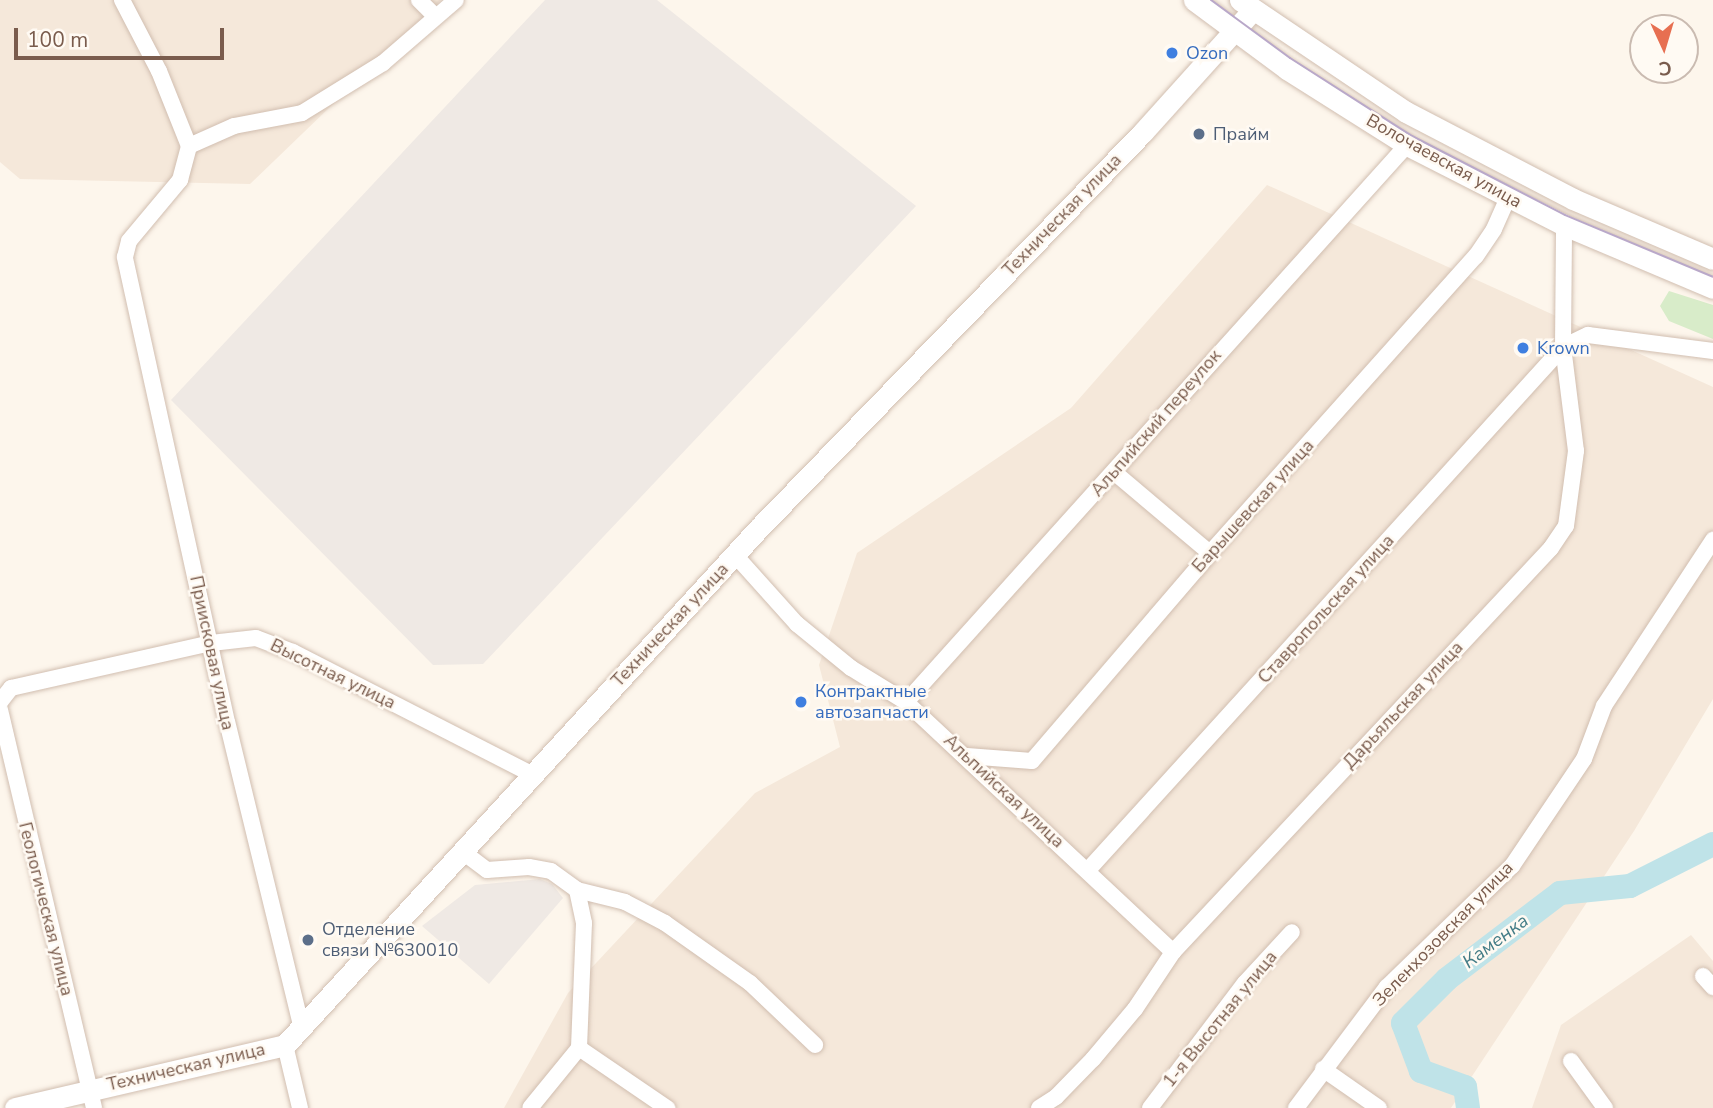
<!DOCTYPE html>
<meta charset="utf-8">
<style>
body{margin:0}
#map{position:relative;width:1713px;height:1108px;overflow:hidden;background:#fdf6ec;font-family:"Nunito Sans",sans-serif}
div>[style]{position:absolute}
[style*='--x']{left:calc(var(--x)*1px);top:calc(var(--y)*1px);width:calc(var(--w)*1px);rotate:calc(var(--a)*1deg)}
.residential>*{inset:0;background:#f5e8da}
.industrial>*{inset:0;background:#efe9e4}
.green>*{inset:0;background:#d8ecc9}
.river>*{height:24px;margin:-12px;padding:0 12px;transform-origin:12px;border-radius:12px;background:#bfe3e8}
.roads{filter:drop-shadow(0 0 2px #d1beb0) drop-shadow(0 0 2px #d1beb0)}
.street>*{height:16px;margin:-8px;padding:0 8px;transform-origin:8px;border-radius:8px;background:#fff}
.secondary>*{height:21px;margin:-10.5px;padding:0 10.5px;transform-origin:10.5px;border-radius:10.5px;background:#fff}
.tram>*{height:2px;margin:-1px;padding:0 1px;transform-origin:1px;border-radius:1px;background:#b9a8c9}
.dots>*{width:19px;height:19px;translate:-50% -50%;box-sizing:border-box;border:4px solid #fffaf3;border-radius:50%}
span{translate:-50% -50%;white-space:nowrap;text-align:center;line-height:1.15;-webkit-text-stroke:5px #fffaf3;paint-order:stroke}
.shop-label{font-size:18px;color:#366cbe}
.left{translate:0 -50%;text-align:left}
.service-label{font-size:18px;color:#4e5e75}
.street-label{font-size:18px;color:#7a5c4d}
.water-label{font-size:19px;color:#437c86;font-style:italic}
.north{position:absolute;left:1629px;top:14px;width:70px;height:70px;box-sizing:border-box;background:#fffaf3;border:2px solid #cabbb1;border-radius:50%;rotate:176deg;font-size:19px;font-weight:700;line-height:28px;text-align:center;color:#7a5c4d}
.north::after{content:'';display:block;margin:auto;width:24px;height:32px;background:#e76f51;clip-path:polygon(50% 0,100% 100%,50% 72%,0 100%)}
.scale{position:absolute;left:14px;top:28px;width:210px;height:32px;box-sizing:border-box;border:4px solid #7a5c4d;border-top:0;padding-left:9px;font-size:21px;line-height:24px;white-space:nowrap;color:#7a5c4d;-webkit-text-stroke:5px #fffaf3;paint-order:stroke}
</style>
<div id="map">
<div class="residential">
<i style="clip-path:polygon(0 0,441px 0,250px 184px,20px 179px,0 162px)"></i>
<i style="clip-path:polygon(1267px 185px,1713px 387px,1713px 699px,1634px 831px,1451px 1108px,504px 1108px,568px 993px,755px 793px,840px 747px,819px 665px,857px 553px,1071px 408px)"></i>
<i style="clip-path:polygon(1691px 935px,1713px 961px,1713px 1108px,1532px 1108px,1561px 1025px)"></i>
</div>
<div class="industrial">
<i style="clip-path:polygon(545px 0,657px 0,916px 206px,483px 664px,433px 665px,171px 400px)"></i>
<i style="clip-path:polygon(540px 879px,552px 884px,563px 898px,489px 984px,422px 926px,475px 885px)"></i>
</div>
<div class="green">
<i style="clip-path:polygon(1669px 291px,1713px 305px,1713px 339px,1669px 321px,1660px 306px)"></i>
</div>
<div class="river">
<i style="--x:1468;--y:1108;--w:21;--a:-98"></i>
<i style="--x:1465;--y:1087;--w:47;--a:-160"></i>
<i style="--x:1421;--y:1071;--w:51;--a:-110.6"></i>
<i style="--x:1403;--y:1023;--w:62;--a:-45"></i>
<i style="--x:1447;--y:979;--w:142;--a:-37.3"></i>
<i style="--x:1560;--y:893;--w:70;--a:-5.7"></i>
<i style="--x:1630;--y:886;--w:93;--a:-26.8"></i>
</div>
<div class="roads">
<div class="street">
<i style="--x:122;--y:0;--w:80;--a:62.5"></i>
<i style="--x:159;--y:71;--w:81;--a:68.2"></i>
<i style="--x:419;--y:0;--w:23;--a:45"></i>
<i style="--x:1114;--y:472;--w:126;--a:40.2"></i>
<i style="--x:735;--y:555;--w:93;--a:48.1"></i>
<i style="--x:797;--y:624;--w:70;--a:39.2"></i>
<i style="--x:851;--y:668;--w:65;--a:31.7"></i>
<i style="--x:906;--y:702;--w:366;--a:43.1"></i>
<i style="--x:0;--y:702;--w:18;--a:-52"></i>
<i style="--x:11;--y:688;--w:205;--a:-12.7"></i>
<i style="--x:211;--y:643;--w:45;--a:-6.3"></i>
<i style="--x:256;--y:638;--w:40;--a:21"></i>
<i style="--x:293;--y:652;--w:267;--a:27.1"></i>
<i style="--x:906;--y:702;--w:749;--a:-48.03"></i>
<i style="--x:0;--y:710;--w:409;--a:76.7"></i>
<i style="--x:967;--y:756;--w:65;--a:4.4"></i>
<i style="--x:1032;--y:761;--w:274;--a:-49.4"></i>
<i style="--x:1210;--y:553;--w:399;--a:-48.2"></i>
<i style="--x:1476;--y:256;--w:32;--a:-56"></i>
<i style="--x:1494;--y:229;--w:35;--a:-66"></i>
<i style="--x:463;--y:852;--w:30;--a:37"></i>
<i style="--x:487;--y:870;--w:42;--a:-4.1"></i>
<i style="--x:529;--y:867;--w:22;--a:10"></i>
<i style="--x:551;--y:871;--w:32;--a:36"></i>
<i style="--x:577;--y:890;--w:34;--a:78"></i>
<i style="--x:584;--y:923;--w:125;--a:92.3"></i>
<i style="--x:579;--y:1048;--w:77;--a:129.2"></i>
<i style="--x:1088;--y:870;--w:707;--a:-47.75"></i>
<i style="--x:1563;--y:347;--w:28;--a:-26"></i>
<i style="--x:1588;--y:335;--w:126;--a:7.3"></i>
<i style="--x:577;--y:890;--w:49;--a:14"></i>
<i style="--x:625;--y:902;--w:45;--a:27.7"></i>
<i style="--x:665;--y:923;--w:104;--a:35.2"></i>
<i style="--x:750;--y:983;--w:90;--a:43.6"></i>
<i style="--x:1703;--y:976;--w:15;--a:48"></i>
<i style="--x:302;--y:1029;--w:316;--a:-103.7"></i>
<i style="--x:227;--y:722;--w:476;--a:-102.4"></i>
<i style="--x:125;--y:257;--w:16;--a:-76"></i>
<i style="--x:129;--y:241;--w:80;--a:-50.1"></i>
<i style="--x:180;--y:180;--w:35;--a:-75"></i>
<i style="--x:189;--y:146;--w:49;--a:-24"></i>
<i style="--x:234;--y:126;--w:69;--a:-10.8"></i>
<i style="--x:302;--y:113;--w:95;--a:-31.7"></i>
<i style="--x:383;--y:63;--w:96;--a:-40.8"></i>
<i style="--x:285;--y:1045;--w:65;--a:76.6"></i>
<i style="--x:579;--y:1048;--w:107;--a:34.3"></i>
<i style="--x:1571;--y:1061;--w:58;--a:54.1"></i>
<i style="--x:1323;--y:1069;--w:68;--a:34.9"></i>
<i style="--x:1039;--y:1108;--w:20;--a:-33"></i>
<i style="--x:1056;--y:1097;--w:53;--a:-45.8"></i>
<i style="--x:1093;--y:1059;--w:65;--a:-50"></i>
<i style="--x:1135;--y:1009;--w:69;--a:-56.3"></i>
<i style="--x:1173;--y:952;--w:553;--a:-46.9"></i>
<i style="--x:1551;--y:548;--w:27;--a:-56"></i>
<i style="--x:1566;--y:526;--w:76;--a:-82.4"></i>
<i style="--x:1576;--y:451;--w:105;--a:-97.1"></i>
<i style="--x:1563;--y:347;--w:122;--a:-89.5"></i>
<i style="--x:1150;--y:1108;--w:157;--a:-52.8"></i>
<i style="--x:1245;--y:983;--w:69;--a:-47.3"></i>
<i style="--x:1296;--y:1108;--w:151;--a:-53.1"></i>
<i style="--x:1387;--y:987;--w:174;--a:-44.1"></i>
<i style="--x:1512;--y:866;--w:129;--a:-56.1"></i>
<i style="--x:1584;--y:759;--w:57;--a:-69.3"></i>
<i style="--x:1604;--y:706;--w:199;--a:-56.7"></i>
</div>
<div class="secondary">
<i style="--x:1194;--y:0;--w:116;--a:36.6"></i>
<i style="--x:1287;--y:69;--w:142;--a:32.3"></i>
<i style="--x:1407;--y:145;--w:176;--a:27"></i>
<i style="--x:1564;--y:225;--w:162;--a:22.9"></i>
<i style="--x:1240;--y:0;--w:200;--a:34"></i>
<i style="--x:1406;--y:112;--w:188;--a:27.5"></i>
<i style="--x:1573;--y:199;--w:152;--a:23.2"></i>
<i style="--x:15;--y:1108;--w:277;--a:-13.1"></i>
<i style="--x:285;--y:1045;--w:700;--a:-47.49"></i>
<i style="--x:758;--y:529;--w:553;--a:-45.88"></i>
<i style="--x:1143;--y:132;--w:164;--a:-48"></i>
</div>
</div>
<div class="tram">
<i style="--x:1211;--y:0;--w:98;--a:36.3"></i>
<i style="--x:1290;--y:58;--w:145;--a:32.6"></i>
<i style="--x:1412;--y:136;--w:172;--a:27.3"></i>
<i style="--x:1565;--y:215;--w:160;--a:22.7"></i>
</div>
<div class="dots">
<i style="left:1172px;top:53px;background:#3f7fe0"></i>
<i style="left:1199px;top:134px;background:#5c6f8a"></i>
<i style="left:1523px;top:348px;background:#3f7fe0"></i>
<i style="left:801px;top:702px;background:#3f7fe0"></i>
<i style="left:308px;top:940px;background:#5c6f8a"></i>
</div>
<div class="shop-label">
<span class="left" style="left:1186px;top:53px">Ozon</span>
<span class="left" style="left:1537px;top:348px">Krown</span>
<span class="left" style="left:815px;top:702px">Контрактные<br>автозапчасти</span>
</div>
<div class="service-label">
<span class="left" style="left:1213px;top:134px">Прайм</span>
<span class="left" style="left:322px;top:940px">Отделение<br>связи №630010</span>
</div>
<div class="street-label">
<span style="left:1444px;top:161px;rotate:29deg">Волочаевская улица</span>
<span style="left:1062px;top:215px;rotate:-46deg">Техническая улица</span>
<span style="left:1156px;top:423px;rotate:-49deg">Альпийский переулок</span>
<span style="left:1253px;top:506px;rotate:-48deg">Барышевская улица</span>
<span style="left:1326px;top:609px;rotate:-48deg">Ставропольская улица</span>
<span style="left:670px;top:625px;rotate:-47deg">Техническая улица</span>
<span style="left:212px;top:653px;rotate:78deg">Приисковая улица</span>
<span style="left:333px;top:674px;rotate:26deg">Высотная улица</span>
<span style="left:1403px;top:705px;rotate:-47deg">Дарьяльская улица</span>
<span style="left:1004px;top:791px;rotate:43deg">Альпийская улица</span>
<span style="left:46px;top:909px;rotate:76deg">Геологическая улица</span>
<span style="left:1443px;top:934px;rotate:-46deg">Зеленхозовская улица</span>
<span style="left:1220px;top:1019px;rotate:-51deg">1-я Высотная улица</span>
<span style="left:186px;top:1067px;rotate:-13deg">Техническая улица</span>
</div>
<div class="water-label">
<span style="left:1496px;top:942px;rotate:-37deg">Каменка</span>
</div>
<div class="north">С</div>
<div class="scale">100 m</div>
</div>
